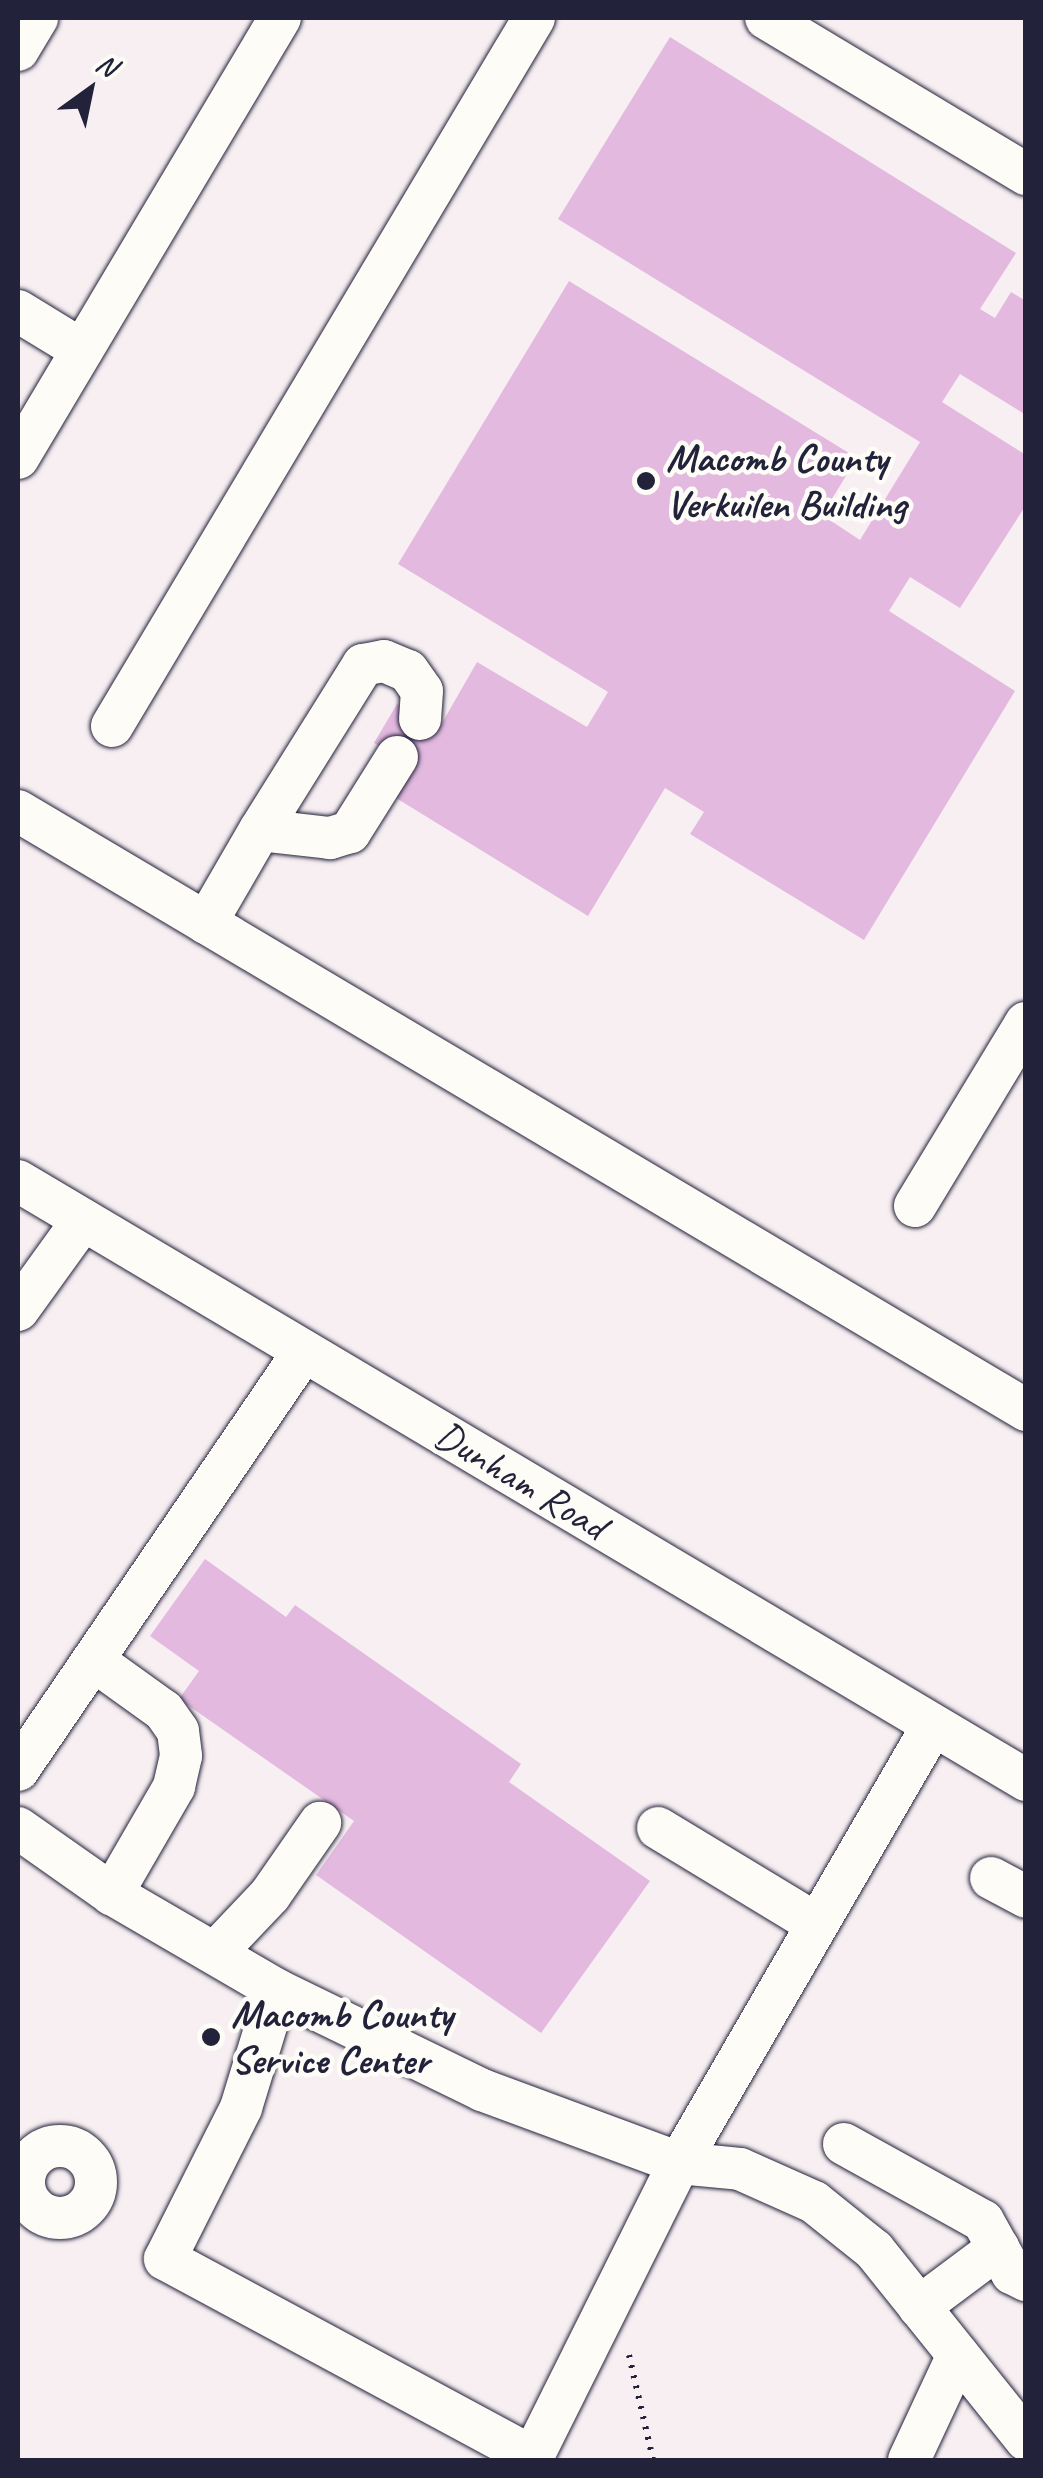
<!DOCTYPE html>
<style>
body{margin:0}
#map{position:relative;width:1043px;height:2478px;overflow:hidden;background:#f8eff2;font-family:Caveat,sans-serif}
div>[style]{position:absolute}
[style*='--x']{left:calc(var(--x)*1px);top:calc(var(--y)*1px);width:calc(var(--w)*1px);rotate:calc(var(--a)*1deg)}
.building>*{inset:0;background:#e3b9df}
.path>*{height:6px;margin-top:-3px;transform-origin:0;background:repeating-linear-gradient(90deg,#22223b 0 2.5px,transparent 0 10.5px)}
.roads{filter:drop-shadow(0 0 2px #22223b) drop-shadow(0 0 2px #22223b)}
.minor>*{height:42px;margin:-21px;padding:0 21px;transform-origin:21px;border-radius:21px;background:#fdfcf7}
.minor>.ring{margin:-21px;padding:0;box-sizing:content-box;background:none;border:42px solid #fdfcf7;border-radius:50%}
.dots>*{width:28px;height:28px;translate:-50% -50%;box-sizing:border-box;border:5px solid #fdfcf7;border-radius:50%}
span{translate:-50% -50%;white-space:nowrap;text-align:center;line-height:1.15;-webkit-text-stroke:9px #fdfcf7;paint-order:stroke}
.poi-label{font-size:40px;color:#22223b;font-weight:700}
.left{translate:0 -50%;text-align:left}
.street-label{font-size:40px;color:#22223b}
.frame{position:absolute;inset:0;border:20px solid #22223b;pointer-events:none}
.north{position:absolute;left:40px;top:40px;width:100px;height:100px;-webkit-text-stroke:8px #fdfcf7;paint-order:stroke;rotate:33deg;font-size:28px;font-weight:700;line-height:40px;text-align:center;color:#22223b}
.north::after{content:'';display:block;margin:auto;width:35px;height:45px;background:#22223b;clip-path:polygon(50% 0,100% 100%,50% 72%,0 100%)}
</style>
<div id="map">
<div class="building">
<i style="clip-path:polygon(670px 37px,1016px 253px,980px 309px,995px 318px,1011px 292px,1026px 301px,1026px 415px,960px 374px,942px 402px,1026px 455px,1026px 505px,960px 608px,910px 577px,889px 611px,1015px 691px,864px 940px,690px 834px,704px 812px,665px 788px,588px 916px,396px 798px,415px 767px,374px 743px,397px 704px,438px 730px,477px 662px,587px 727px,608px 692px,398px 564px,569px 281px,857px 458px,822px 515px,860px 540px,920px 442px,558px 219px)"></i>
<i style="clip-path:polygon(205px 1559px,286px 1617px,295px 1605px,521px 1764px,509px 1782px,650px 1881px,541px 2033px,316px 1875px,354px 1821px,179px 1699px,199px 1671px,150px 1636px)"></i>
</div>
<div class="path">
<i style="--x:629;--y:2355;--w:108;--a:77.1"></i>
</div>
<div class="roads">
<div class="minor">
<i style="--x:766;--y:18;--w:303;--a:31"></i>
<i style="--x:18;--y:50;--w:37;--a:-59"></i>
<i style="--x:18;--y:311;--w:75;--a:31.4"></i>
<i style="--x:18;--y:458;--w:512;--a:-59.23"></i>
<i style="--x:112;--y:726;--w:824;--a:-59.2"></i>
<i style="--x:397;--y:757;--w:89;--a:122.1"></i>
<i style="--x:350;--y:832;--w:21;--a:163"></i>
<i style="--x:330;--y:838;--w:70;--a:-173.5"></i>
<i style="--x:260;--y:830;--w:195;--a:-58"></i>
<i style="--x:363;--y:665;--w:21;--a:-11"></i>
<i style="--x:384;--y:661;--w:26;--a:23"></i>
<i style="--x:408;--y:671;--w:24;--a:55"></i>
<i style="--x:422;--y:691;--w:28;--a:94"></i>
<i style="--x:18;--y:811;--w:1173;--a:30.72"></i>
<i style="--x:206;--y:923;--w:108;--a:-59.9"></i>
<i style="--x:18;--y:1181;--w:1173;--a:30.72"></i>
<i style="--x:915;--y:1206;--w:214;--a:-58.8"></i>
<i style="--x:18;--y:1310;--w:111;--a:-54.2"></i>
<i style="--x:93;--y:1660;--w:87;--a:35.7"></i>
<i style="--x:164;--y:1711;--w:24;--a:55"></i>
<i style="--x:178;--y:1731;--w:25;--a:83"></i>
<i style="--x:181;--y:1756;--w:32;--a:103"></i>
<i style="--x:174;--y:1787;--w:124;--a:120.1"></i>
<i style="--x:18;--y:1770;--w:507;--a:-55.68"></i>
<i style="--x:18;--y:1828;--w:115;--a:35.1"></i>
<i style="--x:112;--y:1894;--w:191;--a:30.2"></i>
<i style="--x:277;--y:1990;--w:228;--a:26"></i>
<i style="--x:482;--y:2090;--w:210;--a:20.3"></i>
<i style="--x:679;--y:2163;--w:61;--a:5.6"></i>
<i style="--x:740;--y:2169;--w:81;--a:24"></i>
<i style="--x:814;--y:2202;--w:77;--a:38.7"></i>
<i style="--x:874;--y:2250;--w:243;--a:51.3"></i>
<i style="--x:658;--y:1828;--w:184;--a:31.2"></i>
<i style="--x:991;--y:1878;--w:40;--a:28"></i>
<i style="--x:215;--y:1953;--w:80;--a:-46.5"></i>
<i style="--x:270;--y:1895;--w:88;--a:-55.2"></i>
<i style="--x:277;--y:1990;--w:123;--a:107"></i>
<i style="--x:241;--y:2108;--w:169;--a:116.7"></i>
<i style="--x:165;--y:2259;--w:417;--a:28.3"></i>
<i style="--x:844;--y:2144;--w:159;--a:29"></i>
<i style="--x:983;--y:2221;--w:60;--a:60.9"></i>
<i style="--x:1012;--y:2273;--w:16;--a:27"></i>
<i class="ring" style="left:24px;top:2146px;width:30px;height:30px"></i>
<i style="--x:919;--y:2307;--w:99;--a:-36.8"></i>
<i style="--x:531;--y:2460;--w:332;--a:-63.5"></i>
<i style="--x:679;--y:2163;--w:506;--a:-59.89"></i>
<i style="--x:909;--y:2460;--w:116;--a:-65"></i>
</div>
</div>
<div class="dots">
<i style="left:646px;top:481px;background:#22223b"></i>
<i style="left:211px;top:2037px;background:#22223b"></i>
</div>
<div class="poi-label">
<span class="left" style="left:666px;top:481px">Macomb County<br>Verkuilen Building</span>
<span class="left" style="left:231px;top:2037px">Macomb County<br>Service Center</span>
</div>
<div class="street-label">
<span style="left:521px;top:1480px;rotate:31deg">Dunham Road</span>
</div>
<div class="frame"></div>
<div class="north">N</div>
</div>
